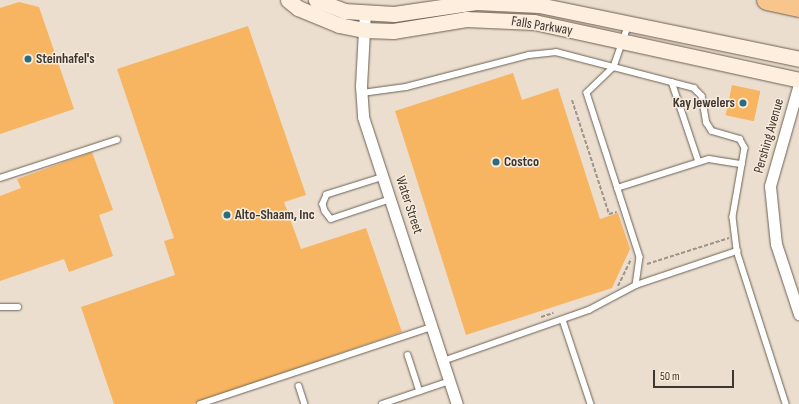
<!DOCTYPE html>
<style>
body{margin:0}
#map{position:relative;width:799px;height:404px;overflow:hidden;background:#ebdecf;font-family:"Sofia Sans Condensed",sans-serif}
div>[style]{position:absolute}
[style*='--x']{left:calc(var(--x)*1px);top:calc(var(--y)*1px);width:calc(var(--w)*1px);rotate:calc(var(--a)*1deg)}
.building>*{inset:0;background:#f7b461;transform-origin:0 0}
.path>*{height:2px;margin-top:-1px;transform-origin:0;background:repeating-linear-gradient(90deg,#9e9489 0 4px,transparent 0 6px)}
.roads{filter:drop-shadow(0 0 1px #6c6053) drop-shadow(0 0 1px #6c6053)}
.lane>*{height:5.5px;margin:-2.75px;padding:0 2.75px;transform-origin:2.75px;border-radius:2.75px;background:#fff}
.street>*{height:11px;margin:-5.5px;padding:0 5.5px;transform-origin:5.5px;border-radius:5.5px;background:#fff}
.secondary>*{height:15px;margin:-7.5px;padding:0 7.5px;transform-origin:7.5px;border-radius:7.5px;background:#fdeedd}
.highway>*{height:20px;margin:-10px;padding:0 10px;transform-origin:10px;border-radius:10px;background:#f8c68d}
.dots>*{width:11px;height:11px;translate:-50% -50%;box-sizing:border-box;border:2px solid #f9ebdc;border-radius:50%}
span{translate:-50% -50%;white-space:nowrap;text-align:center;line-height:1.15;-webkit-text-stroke:3px #f9ebdc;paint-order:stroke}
.street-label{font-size:14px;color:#3d3731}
.poi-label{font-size:14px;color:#3d3731;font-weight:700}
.left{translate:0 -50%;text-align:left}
.right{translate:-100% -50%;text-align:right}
.scale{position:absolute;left:653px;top:370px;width:81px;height:18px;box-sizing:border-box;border:2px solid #3d3731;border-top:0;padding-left:5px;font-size:12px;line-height:14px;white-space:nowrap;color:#3d3731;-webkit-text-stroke:3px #f9ebdc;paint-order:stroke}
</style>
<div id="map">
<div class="building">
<i style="clip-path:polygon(19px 2px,39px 7px,74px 109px,0 134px,0 8px)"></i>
<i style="clip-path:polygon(248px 26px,306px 195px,284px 202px,301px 249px,366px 228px,402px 332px,193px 404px,114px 404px,81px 307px,175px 275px,164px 241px,174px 238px,117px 69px)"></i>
<i style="clip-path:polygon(513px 73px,522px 100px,558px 88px,600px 219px,618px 213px,630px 249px,612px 288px,466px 335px,395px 111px)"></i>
<i style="left:732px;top:85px;width:29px;height:31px;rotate:12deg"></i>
<i style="clip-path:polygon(92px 152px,113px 210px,99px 215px,113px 256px,69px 272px,64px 259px,0 281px,0 196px,21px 188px,17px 179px)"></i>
</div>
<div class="path">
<i style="--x:572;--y:100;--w:120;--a:72"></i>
<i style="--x:609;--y:214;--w:8;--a:-14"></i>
<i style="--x:647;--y:264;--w:86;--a:-17.6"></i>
<i style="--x:618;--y:286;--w:30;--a:-64"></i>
<i style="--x:541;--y:317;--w:13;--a:-18"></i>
</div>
<div class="roads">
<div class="lane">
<i style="--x:629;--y:24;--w:46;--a:109.2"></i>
<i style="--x:614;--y:67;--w:37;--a:136"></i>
<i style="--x:587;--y:93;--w:172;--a:72.1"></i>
<i style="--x:640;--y:257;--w:28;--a:98"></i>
<i style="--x:672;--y:82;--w:84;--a:71.4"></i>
<i style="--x:362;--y:93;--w:44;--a:-7.8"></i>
<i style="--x:406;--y:87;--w:127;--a:-14.6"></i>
<i style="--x:529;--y:55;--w:27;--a:-6"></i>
<i style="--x:556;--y:52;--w:143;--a:14.6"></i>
<i style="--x:694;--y:88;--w:11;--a:45"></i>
<i style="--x:702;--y:96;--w:27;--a:80"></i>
<i style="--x:707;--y:123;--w:9;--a:58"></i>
<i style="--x:712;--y:131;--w:29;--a:16"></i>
<i style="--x:740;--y:139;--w:10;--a:61"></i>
<i style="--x:745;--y:148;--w:70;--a:99.9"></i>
<i style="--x:733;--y:217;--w:34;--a:83"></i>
<i style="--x:737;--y:251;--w:161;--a:72.2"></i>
<i style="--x:384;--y:177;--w:60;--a:162.5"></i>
<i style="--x:327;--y:195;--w:10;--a:114"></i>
<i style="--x:323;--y:204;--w:7;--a:74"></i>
<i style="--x:325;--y:211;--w:10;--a:53"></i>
<i style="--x:331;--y:219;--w:63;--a:-18.4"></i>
<i style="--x:0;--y:178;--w:123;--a:-18"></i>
<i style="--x:617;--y:188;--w:96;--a:-17.5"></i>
<i style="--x:709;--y:159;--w:33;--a:9"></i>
<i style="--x:0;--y:307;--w:18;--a:0"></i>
<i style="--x:563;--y:320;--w:89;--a:71.6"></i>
<i style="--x:408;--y:355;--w:38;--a:72"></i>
<i style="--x:443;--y:361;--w:155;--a:-19.3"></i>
<i style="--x:589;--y:310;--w:53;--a:-28"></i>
<i style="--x:636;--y:285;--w:107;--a:-18.6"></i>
<i style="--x:299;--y:386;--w:19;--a:72"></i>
<i style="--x:200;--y:404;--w:244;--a:-18.4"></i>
<i style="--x:382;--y:404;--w:72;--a:-18.7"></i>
</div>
<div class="street">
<i style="--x:365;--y:12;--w:74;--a:93.1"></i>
<i style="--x:361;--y:86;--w:31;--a:86"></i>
<i style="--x:363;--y:117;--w:302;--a:71.9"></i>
<i style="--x:799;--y:84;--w:106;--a:105.9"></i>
<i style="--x:770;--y:186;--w:58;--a:84.1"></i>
<i style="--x:776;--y:244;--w:74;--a:71.8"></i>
</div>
<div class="secondary">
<i style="--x:288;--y:0;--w:13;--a:39"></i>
<i style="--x:298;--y:8;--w:44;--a:22.5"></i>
<i style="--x:339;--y:25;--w:25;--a:11"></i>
<i style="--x:364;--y:30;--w:29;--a:2"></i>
<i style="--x:393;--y:31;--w:74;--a:-9.3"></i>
<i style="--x:466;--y:19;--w:68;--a:2.5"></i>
<i style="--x:534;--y:22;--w:271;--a:12.3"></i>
<i style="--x:316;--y:0;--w:30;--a:21"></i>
<i style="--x:344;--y:11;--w:50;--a:3.4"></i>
<i style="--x:394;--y:14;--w:83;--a:-8.3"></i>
<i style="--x:476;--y:2;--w:63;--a:2.7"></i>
<i style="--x:539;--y:5;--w:266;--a:11.7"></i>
</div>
<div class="highway">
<i style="--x:767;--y:0;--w:33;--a:12"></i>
</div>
</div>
<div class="dots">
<i style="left:28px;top:59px;background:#2a6b7e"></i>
<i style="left:743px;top:103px;background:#2a6b7e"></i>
<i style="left:496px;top:162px;background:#2a6b7e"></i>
<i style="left:227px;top:215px;background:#2a6b7e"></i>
</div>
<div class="street-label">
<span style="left:542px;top:26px;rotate:9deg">Falls Parkway</span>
<span style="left:769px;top:136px;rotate:-74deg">Pershing Avenue</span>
<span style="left:409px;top:205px;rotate:72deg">Water Street</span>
</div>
<div class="poi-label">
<span class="left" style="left:36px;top:59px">Steinhafel's</span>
<span class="right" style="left:735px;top:103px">Kay Jewelers</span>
<span class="left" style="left:504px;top:162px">Costco</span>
<span class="left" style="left:235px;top:215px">Alto-Shaam, Inc</span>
</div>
<div class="scale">50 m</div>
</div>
